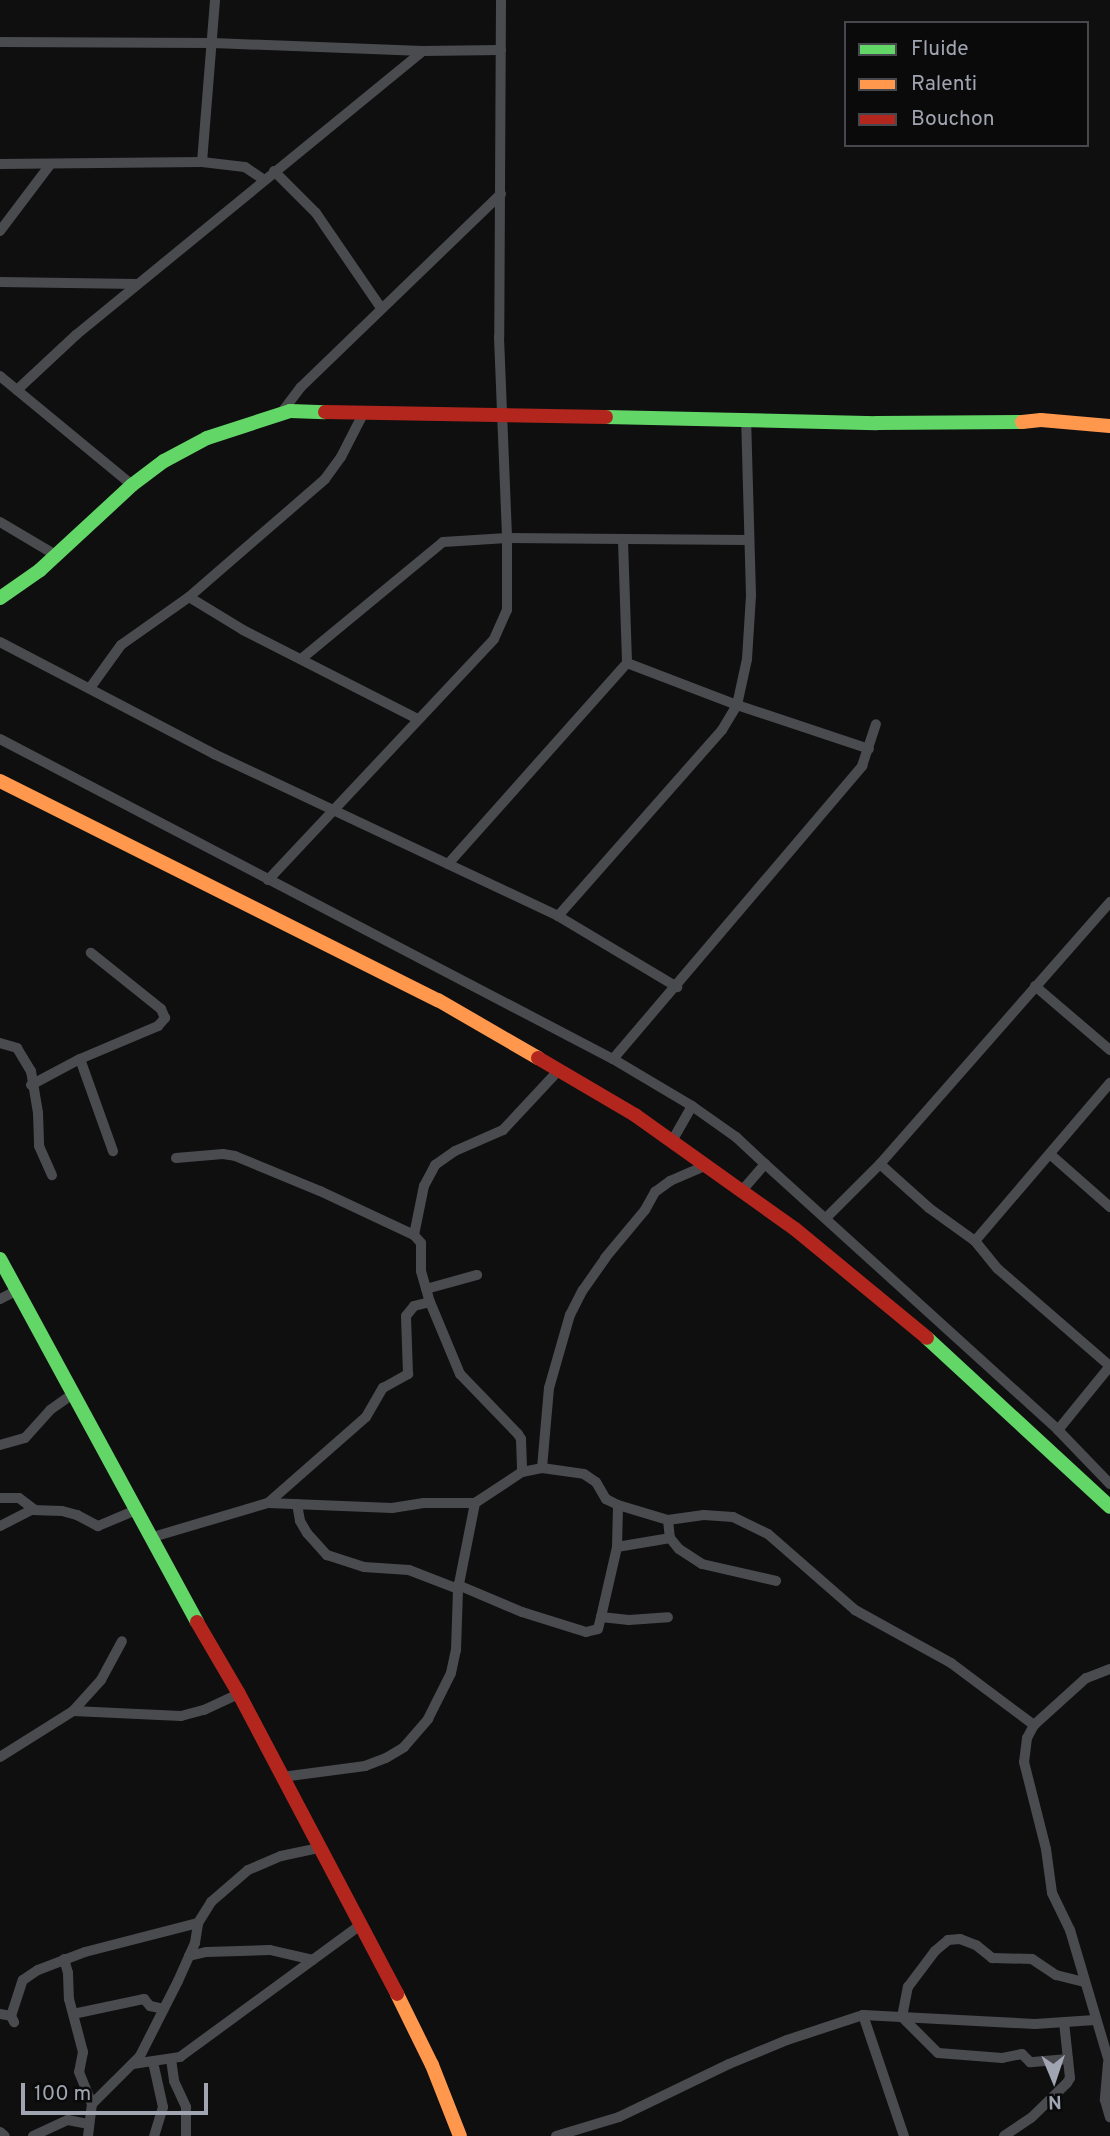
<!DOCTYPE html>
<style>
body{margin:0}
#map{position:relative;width:1110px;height:2136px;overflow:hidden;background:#0f0f10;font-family:Overpass,sans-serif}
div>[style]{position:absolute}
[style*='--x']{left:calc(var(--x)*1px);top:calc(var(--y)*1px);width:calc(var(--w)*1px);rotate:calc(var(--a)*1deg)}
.street>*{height:10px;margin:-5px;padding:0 5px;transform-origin:5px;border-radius:5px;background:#4a4b4f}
.fast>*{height:14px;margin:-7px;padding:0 7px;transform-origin:7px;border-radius:7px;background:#63d668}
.slow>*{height:14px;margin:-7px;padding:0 7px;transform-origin:7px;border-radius:7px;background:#ff974d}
.jam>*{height:14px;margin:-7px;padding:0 7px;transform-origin:7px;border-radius:7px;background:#b3261e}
span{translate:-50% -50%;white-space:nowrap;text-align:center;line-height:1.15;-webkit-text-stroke:5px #0a0a0b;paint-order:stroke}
.legend{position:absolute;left:844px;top:21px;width:245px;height:126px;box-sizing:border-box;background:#0a0a0b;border:2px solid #46484d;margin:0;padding:9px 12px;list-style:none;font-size:21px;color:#a0a5b1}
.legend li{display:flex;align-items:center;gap:14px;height:35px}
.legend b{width:35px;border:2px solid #46484d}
.north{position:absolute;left:1019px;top:2045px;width:70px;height:70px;-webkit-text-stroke:5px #0a0a0b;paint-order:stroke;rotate:178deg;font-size:19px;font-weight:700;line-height:28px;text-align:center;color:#a0a5b1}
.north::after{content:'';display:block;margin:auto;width:24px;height:32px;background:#a0a5b1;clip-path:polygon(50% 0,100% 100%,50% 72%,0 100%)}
.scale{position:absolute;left:21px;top:2083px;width:187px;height:32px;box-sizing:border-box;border:4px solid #a0a5b1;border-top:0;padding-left:9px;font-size:21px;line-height:24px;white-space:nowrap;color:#a0a5b1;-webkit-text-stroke:5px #0a0a0b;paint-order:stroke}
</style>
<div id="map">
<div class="street">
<i style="--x:501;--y:0;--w:337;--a:90.3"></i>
<i style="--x:499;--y:337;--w:201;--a:87.7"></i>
<i style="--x:507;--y:538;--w:240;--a:0.5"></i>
<i style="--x:0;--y:42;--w:213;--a:0.3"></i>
<i style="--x:213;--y:43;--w:210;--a:2.2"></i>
<i style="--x:423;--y:51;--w:78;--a:-0.7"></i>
<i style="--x:202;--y:162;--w:163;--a:-85.4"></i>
<i style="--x:0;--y:164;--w:202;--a:-0.6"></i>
<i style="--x:202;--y:162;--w:43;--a:6.6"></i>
<i style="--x:245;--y:167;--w:23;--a:34"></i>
<i style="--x:274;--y:171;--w:59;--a:45"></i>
<i style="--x:316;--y:213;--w:115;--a:55.6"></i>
<i style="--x:0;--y:231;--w:83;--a:-52.9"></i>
<i style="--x:0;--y:282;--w:137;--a:0.8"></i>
<i style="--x:0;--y:376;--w:171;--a:39.5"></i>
<i style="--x:17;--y:390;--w:81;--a:-43"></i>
<i style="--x:76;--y:335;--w:448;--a:-39.3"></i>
<i style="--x:282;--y:412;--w:31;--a:-53"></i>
<i style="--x:301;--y:387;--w:278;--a:-44"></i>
<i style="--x:0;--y:522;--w:63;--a:30.7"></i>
<i style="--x:623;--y:541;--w:122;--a:88.1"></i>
<i style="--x:189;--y:597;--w:63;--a:31.4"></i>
<i style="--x:243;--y:630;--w:196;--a:27"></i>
<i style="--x:0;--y:642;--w:242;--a:27.6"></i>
<i style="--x:214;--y:754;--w:380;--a:25.2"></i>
<i style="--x:558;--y:916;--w:139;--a:30.8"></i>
<i style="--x:90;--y:688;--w:53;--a:-54.2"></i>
<i style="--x:121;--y:645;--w:83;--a:-35.2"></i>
<i style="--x:189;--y:597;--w:180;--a:-40.9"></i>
<i style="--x:325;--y:479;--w:27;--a:-54"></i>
<i style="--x:341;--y:457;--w:51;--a:-62.9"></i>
<i style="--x:0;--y:739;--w:691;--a:27.57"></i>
<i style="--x:613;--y:1059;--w:92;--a:30.7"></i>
<i style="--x:692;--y:1106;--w:40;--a:119.7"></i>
<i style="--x:448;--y:864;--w:269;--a:-48.3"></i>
<i style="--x:627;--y:663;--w:118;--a:20.9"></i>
<i style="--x:737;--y:705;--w:139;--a:18.4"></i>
<i style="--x:268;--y:880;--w:330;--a:-46.8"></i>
<i style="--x:494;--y:639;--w:32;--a:-66"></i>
<i style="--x:507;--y:610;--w:72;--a:-90"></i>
<i style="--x:507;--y:538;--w:64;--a:176.4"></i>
<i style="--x:443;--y:542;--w:184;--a:140.5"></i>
<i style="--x:558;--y:916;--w:248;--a:-48.6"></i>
<i style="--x:722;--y:730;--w:29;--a:-59"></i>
<i style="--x:737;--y:705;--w:47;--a:-77.7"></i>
<i style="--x:747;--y:659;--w:64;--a:-86.4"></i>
<i style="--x:751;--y:595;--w:174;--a:-91.6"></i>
<i style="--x:1035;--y:986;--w:99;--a:40.5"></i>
<i style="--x:0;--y:1043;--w:18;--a:16"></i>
<i style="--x:17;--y:1048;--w:27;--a:59"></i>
<i style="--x:31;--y:1071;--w:43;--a:80.5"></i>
<i style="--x:38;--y:1113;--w:33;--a:88"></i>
<i style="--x:39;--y:1146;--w:32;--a:66"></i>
<i style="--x:80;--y:1059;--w:98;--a:70.3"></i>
<i style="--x:613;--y:1059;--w:385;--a:-49.6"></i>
<i style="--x:862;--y:766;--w:44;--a:-71.6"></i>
<i style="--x:31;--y:1085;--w:55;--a:-28"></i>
<i style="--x:80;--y:1059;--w:85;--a:-22.9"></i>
<i style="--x:158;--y:1026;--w:11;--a:-49"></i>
<i style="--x:165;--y:1018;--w:10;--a:-114"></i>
<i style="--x:161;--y:1009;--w:90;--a:-141.3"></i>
<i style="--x:692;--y:1106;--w:54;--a:35.2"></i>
<i style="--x:736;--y:1137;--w:40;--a:43"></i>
<i style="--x:765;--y:1164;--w:35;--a:131"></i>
<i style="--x:1051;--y:1155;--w:79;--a:41.4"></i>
<i style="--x:176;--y:1158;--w:47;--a:-4.9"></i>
<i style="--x:223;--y:1154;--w:12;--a:9"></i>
<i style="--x:235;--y:1156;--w:92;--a:22.4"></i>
<i style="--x:320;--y:1191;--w:104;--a:25.1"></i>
<i style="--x:414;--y:1235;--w:11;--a:49"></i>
<i style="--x:421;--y:1243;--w:28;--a:90"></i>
<i style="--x:421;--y:1271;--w:32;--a:74"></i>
<i style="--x:430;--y:1302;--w:78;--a:67.4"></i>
<i style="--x:460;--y:1374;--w:83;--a:46"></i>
<i style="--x:518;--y:1434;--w:6;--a:59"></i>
<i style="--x:521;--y:1439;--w:33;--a:88"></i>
<i style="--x:765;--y:1164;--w:396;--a:42.2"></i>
<i style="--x:1058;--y:1430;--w:75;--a:46.1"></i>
<i style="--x:880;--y:1164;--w:66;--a:41.9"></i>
<i style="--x:929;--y:1208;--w:57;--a:35.7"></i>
<i style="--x:975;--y:1241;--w:36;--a:51"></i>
<i style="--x:998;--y:1269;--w:148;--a:40.9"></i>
<i style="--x:826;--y:1218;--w:76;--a:-45"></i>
<i style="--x:880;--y:1164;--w:349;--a:-48.7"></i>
<i style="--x:414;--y:1235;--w:50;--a:-78.5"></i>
<i style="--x:424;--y:1186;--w:24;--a:-62"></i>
<i style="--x:435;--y:1165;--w:24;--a:-35"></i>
<i style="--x:455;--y:1151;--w:52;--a:-23.6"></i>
<i style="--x:503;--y:1130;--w:81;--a:-47"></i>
<i style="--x:975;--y:1241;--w:208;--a:-49.5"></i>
<i style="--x:426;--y:1289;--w:53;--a:-15.4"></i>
<i style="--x:0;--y:1299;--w:18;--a:-27"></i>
<i style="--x:1058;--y:1430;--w:82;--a:-50.9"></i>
<i style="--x:0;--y:1445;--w:26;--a:-16"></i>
<i style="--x:25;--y:1438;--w:38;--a:-48"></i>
<i style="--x:50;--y:1410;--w:28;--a:-35"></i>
<i style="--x:542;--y:1468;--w:42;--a:8.1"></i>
<i style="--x:584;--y:1474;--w:14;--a:34"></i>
<i style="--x:596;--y:1482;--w:20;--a:60"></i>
<i style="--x:606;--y:1499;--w:13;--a:27"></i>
<i style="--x:0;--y:1498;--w:19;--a:0"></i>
<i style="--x:19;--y:1498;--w:20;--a:37"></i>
<i style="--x:268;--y:1503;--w:130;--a:-41.3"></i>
<i style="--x:366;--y:1417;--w:34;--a:-60"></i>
<i style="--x:383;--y:1388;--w:29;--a:-29"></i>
<i style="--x:408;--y:1374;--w:58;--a:-92"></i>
<i style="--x:406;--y:1316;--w:13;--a:-51"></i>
<i style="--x:414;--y:1306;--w:16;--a:-14"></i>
<i style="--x:297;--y:1504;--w:17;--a:80"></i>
<i style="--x:300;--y:1521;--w:14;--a:60"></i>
<i style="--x:307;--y:1533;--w:30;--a:48"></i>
<i style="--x:327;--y:1555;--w:39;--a:18"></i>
<i style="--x:364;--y:1567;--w:45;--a:3.8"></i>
<i style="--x:409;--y:1570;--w:53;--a:21.2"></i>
<i style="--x:668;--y:1520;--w:36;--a:-8"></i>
<i style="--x:704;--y:1515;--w:29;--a:4"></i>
<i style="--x:733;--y:1517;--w:39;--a:26"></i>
<i style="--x:768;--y:1534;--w:116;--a:41.1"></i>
<i style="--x:855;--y:1610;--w:110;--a:28.9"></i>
<i style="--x:951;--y:1663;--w:104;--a:36.8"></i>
<i style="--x:0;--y:1526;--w:36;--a:-27"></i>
<i style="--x:32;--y:1510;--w:30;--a:2"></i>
<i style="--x:62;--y:1511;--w:16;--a:15"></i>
<i style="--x:77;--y:1515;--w:24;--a:28"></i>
<i style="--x:98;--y:1526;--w:41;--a:-22.8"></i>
<i style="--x:153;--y:1537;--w:120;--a:-16.5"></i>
<i style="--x:268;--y:1503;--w:124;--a:2.3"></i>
<i style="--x:392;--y:1508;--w:32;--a:-9"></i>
<i style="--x:424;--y:1503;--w:51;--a:0"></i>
<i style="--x:475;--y:1503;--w:56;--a:-33.4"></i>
<i style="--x:522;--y:1472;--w:20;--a:-11"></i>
<i style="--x:542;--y:1468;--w:80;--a:-85"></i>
<i style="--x:549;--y:1388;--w:76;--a:-74"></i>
<i style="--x:570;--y:1315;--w:28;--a:-63"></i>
<i style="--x:583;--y:1290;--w:39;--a:-55"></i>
<i style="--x:605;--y:1258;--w:62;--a:-50.2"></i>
<i style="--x:645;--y:1210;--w:21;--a:-61"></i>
<i style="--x:655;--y:1192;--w:19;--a:-36"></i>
<i style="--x:670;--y:1181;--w:40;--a:-23.4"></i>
<i style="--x:617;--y:1547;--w:54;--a:-9.6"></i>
<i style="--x:458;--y:1585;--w:69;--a:22.9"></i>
<i style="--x:522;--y:1612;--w:67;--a:17.4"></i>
<i style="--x:586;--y:1632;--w:12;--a:-14"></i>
<i style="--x:598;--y:1629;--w:12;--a:-76"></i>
<i style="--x:601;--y:1617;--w:28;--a:6"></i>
<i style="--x:629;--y:1620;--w:39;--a:-4"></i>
<i style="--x:601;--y:1617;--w:72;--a:-77.1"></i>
<i style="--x:617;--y:1547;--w:42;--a:-88.6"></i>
<i style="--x:618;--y:1505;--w:52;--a:16.7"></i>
<i style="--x:668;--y:1520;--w:18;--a:84"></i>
<i style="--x:670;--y:1538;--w:14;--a:51"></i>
<i style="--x:679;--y:1549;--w:27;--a:33"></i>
<i style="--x:702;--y:1564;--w:76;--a:12.9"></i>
<i style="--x:1110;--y:1669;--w:26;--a:159"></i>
<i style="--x:1086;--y:1678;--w:70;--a:137.9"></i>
<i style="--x:1034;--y:1725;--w:15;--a:118"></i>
<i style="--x:1027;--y:1738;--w:24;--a:97"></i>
<i style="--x:1024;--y:1762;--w:90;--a:75.8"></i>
<i style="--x:1046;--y:1849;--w:44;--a:82.2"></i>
<i style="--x:1052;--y:1893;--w:41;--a:64.1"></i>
<i style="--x:1070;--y:1930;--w:141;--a:73.5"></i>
<i style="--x:73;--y:1711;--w:108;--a:2.7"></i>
<i style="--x:181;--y:1716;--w:24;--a:-15"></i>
<i style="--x:204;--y:1710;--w:38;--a:-25"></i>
<i style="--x:0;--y:1757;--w:86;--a:-32.2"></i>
<i style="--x:73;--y:1711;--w:42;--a:-47.9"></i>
<i style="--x:101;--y:1680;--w:44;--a:-61.7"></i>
<i style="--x:282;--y:1777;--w:84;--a:-7.5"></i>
<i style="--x:365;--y:1766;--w:22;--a:-21"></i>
<i style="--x:386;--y:1758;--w:21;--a:-31"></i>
<i style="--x:404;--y:1747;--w:37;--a:-49"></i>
<i style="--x:428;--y:1719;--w:51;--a:-63.4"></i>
<i style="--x:451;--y:1673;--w:24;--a:-78"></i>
<i style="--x:456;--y:1650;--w:61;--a:-88.1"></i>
<i style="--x:458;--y:1589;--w:88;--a:-78.8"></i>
<i style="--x:189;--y:1956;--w:18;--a:-13"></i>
<i style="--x:207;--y:1952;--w:63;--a:-1.8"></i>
<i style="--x:270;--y:1950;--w:44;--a:13.1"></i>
<i style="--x:64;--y:1959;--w:15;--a:74"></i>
<i style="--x:68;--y:1973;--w:26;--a:88"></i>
<i style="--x:69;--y:1999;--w:55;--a:75.2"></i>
<i style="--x:83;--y:2052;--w:20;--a:101"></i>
<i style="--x:79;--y:2072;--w:35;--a:68"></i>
<i style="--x:0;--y:2014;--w:11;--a:10"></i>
<i style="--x:11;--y:2016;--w:7;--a:63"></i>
<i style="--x:73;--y:2014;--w:73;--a:-11.9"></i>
<i style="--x:144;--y:1999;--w:9;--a:49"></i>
<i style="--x:150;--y:2006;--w:14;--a:12"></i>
<i style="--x:863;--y:2015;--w:128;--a:71.3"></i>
<i style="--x:11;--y:2016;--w:38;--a:-72"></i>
<i style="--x:23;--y:1980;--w:18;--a:-34"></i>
<i style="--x:38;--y:1970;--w:50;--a:-21"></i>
<i style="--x:85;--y:1952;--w:117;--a:-14.4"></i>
<i style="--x:171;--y:2059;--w:22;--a:82"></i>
<i style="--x:174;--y:2081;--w:29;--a:65"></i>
<i style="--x:186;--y:2107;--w:29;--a:90"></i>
<i style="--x:1068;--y:2059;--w:38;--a:175"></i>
<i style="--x:1030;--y:2062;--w:11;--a:-135"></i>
<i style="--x:1022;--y:2054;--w:20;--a:169"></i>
<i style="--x:1002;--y:2058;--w:64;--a:-175.5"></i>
<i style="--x:938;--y:2053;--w:51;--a:-135"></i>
<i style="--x:902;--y:2017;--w:31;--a:-79"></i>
<i style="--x:908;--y:1987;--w:45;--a:-53.1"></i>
<i style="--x:935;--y:1951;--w:17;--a:-40"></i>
<i style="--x:948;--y:1940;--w:12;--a:-5"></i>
<i style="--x:960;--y:1939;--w:17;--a:21"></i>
<i style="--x:976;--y:1945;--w:21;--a:39"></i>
<i style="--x:992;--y:1958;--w:40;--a:1.4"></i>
<i style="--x:1032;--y:1959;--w:29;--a:34"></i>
<i style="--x:1056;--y:1975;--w:29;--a:14"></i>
<i style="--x:153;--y:2062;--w:46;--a:77.5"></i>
<i style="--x:163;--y:2107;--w:30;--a:107"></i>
<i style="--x:1108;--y:2063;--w:37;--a:95"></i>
<i style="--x:1105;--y:2100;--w:18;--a:74"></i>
<i style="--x:133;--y:2064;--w:48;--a:-8.5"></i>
<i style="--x:180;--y:2057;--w:225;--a:-36.2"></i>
<i style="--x:0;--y:2132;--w:6;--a:39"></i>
<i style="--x:33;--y:2136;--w:38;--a:-25"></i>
<i style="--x:68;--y:2120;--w:20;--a:11"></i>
<i style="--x:88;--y:2136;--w:32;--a:-83"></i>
<i style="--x:92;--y:2104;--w:68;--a:-45"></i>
<i style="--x:140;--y:2056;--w:84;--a:-63.1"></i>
<i style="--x:178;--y:1981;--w:42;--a:-65.9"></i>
<i style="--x:195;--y:1943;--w:20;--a:-81"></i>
<i style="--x:198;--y:1923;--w:25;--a:-58"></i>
<i style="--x:211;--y:1902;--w:49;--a:-40.9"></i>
<i style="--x:248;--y:1870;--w:36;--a:-23"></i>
<i style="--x:281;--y:1856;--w:38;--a:-12"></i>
<i style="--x:556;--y:2136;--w:66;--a:-16.8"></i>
<i style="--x:619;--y:2117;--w:122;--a:-25.7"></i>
<i style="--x:729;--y:2064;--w:63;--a:-22.5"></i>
<i style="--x:787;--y:2040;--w:80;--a:-18.2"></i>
<i style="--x:863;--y:2015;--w:172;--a:3"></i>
<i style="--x:1035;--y:2024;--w:60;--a:-3.8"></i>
<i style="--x:1004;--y:2136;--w:32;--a:-34"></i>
<i style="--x:1031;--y:2118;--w:50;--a:-44.2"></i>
<i style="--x:1067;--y:2083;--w:6;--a:-59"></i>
<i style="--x:1070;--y:2078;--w:56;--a:-96.1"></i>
</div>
<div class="fast">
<i style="--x:606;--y:417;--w:271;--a:1.3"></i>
<i style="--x:877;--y:423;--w:145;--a:-0.4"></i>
<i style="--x:0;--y:598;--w:49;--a:-35"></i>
<i style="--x:40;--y:570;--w:125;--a:-42.7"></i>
<i style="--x:132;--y:485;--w:40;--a:-37"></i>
<i style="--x:164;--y:461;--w:49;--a:-28.1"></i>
<i style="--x:207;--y:438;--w:87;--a:-18"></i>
<i style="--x:290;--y:411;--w:35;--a:2"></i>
<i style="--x:0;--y:1259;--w:413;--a:61.5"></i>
<i style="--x:927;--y:1338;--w:249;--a:42.7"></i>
</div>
<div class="slow">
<i style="--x:1022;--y:422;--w:19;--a:-6"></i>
<i style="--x:1041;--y:420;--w:69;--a:5"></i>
<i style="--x:0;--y:781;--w:490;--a:26.6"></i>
<i style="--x:438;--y:1000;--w:116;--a:30.1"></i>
<i style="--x:397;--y:1994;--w:79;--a:63.8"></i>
<i style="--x:432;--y:2065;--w:76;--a:68.5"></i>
</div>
<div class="jam">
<i style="--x:325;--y:412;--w:281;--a:1"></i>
<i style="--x:538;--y:1058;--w:113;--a:30.4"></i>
<i style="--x:635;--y:1115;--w:196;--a:35.5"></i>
<i style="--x:795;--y:1229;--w:171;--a:39.5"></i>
<i style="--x:197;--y:1622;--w:83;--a:59.7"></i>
<i style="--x:239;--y:1694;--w:339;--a:62.2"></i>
</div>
<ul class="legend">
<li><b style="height:9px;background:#63d668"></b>Fluide</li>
<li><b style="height:9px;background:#ff974d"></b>Ralenti</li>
<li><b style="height:9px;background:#b3261e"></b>Bouchon</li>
</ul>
<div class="north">N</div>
<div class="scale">100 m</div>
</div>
